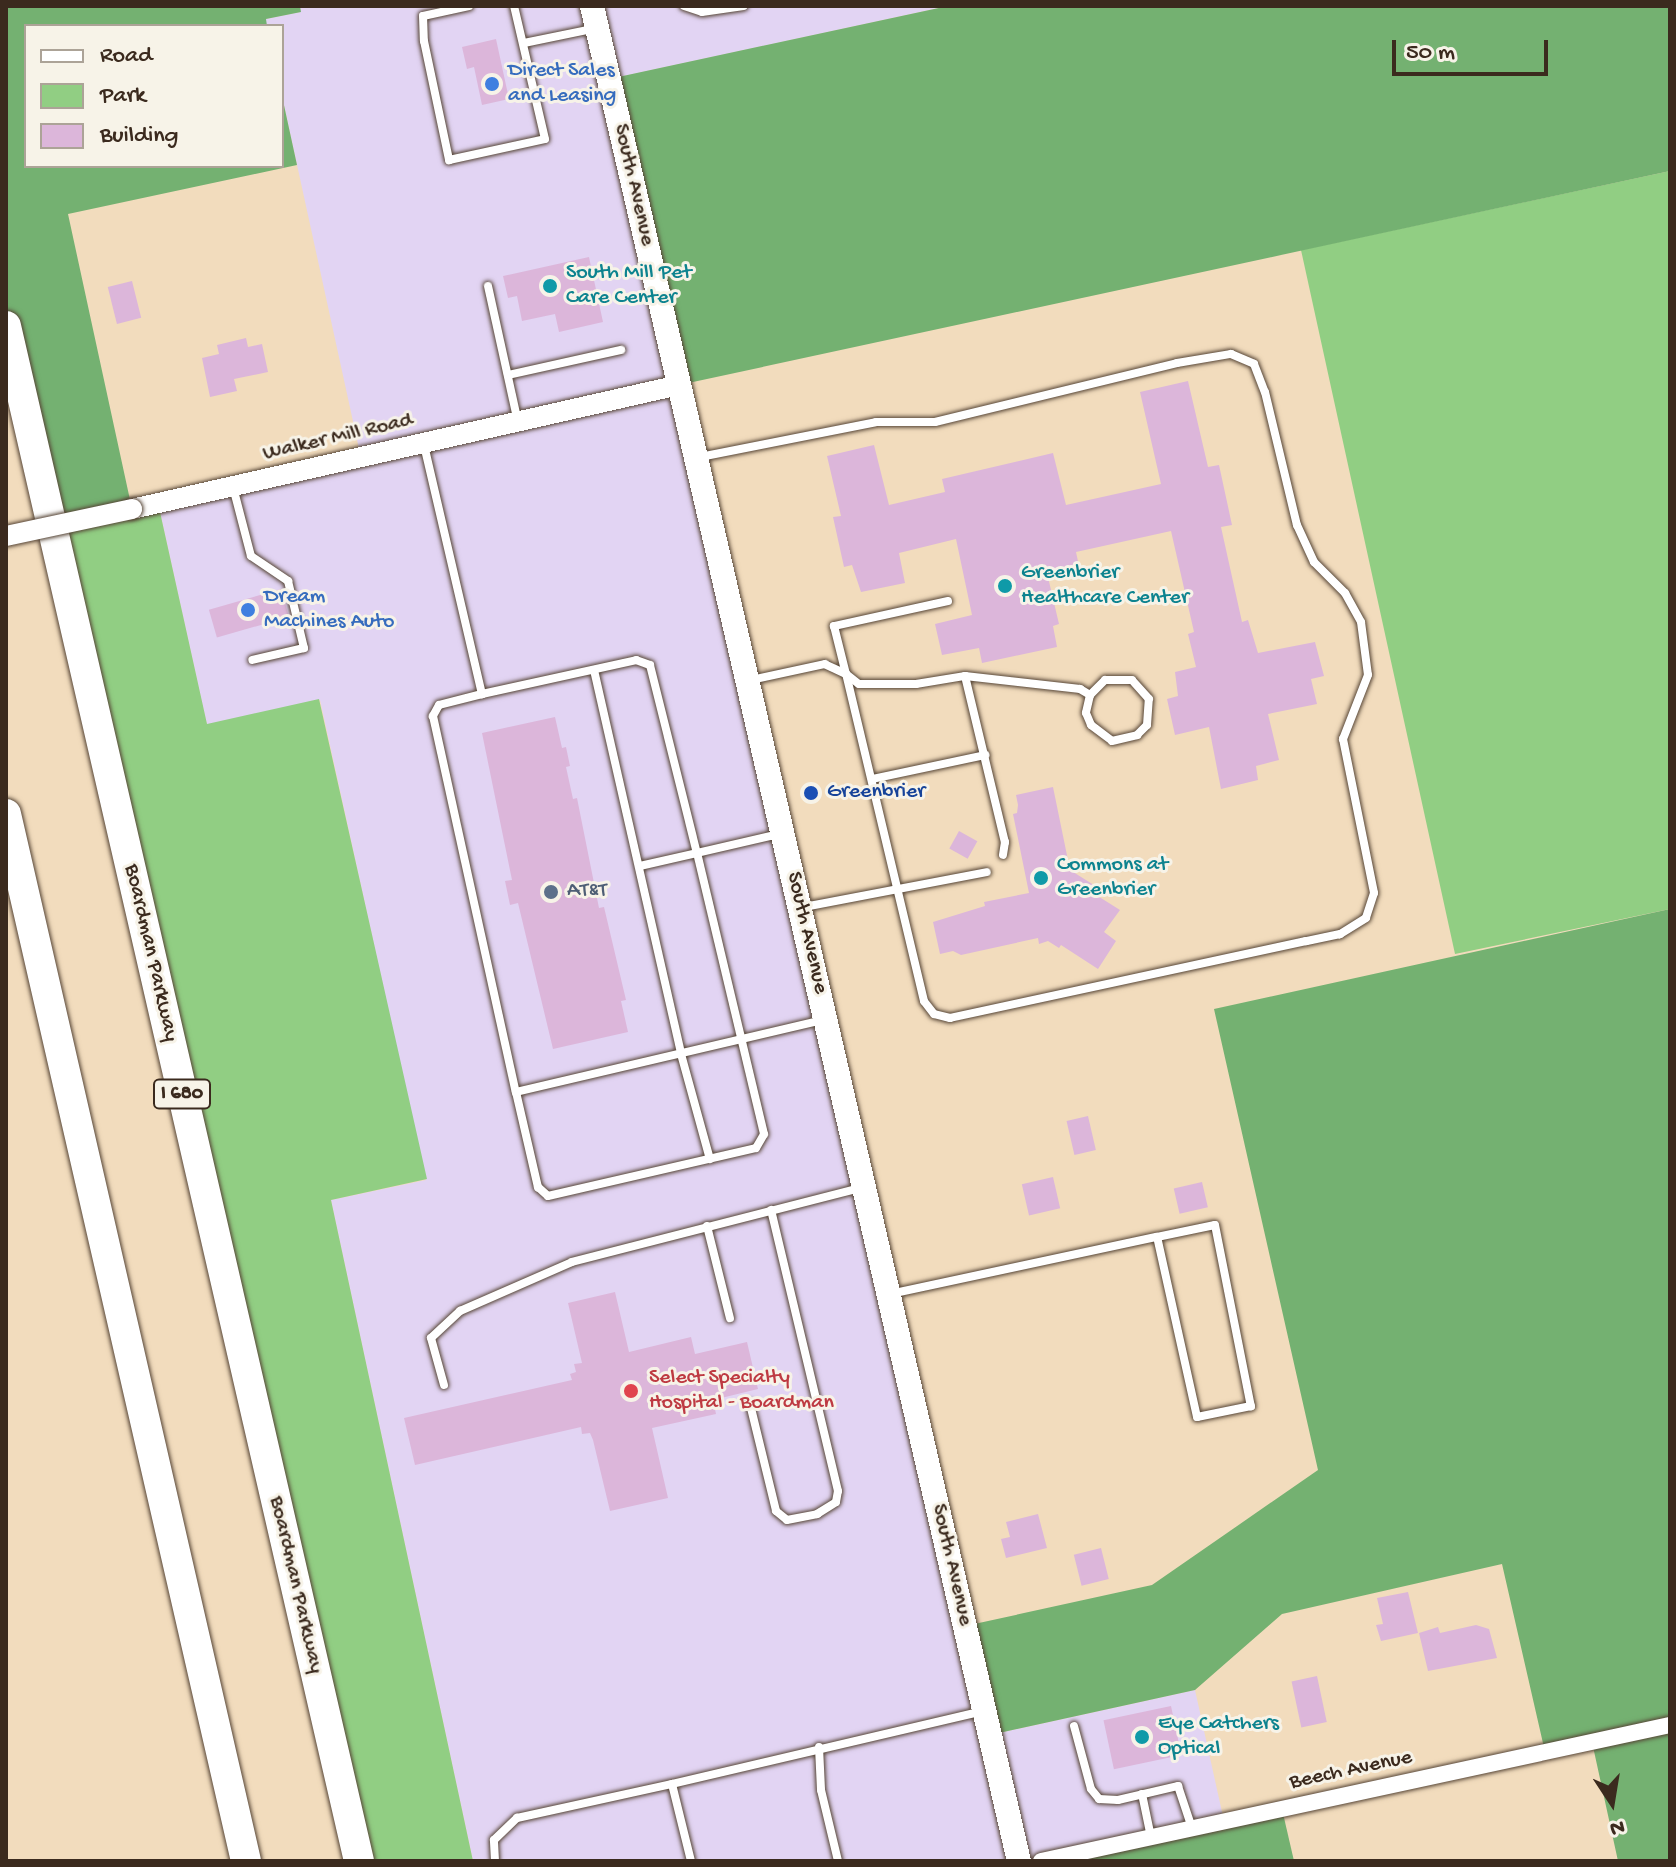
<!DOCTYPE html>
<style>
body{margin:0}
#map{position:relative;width:1676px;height:1867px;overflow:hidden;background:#f2dcbd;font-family:"Gochi Hand",sans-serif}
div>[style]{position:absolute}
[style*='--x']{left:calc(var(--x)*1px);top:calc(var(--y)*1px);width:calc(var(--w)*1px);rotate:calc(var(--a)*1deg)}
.built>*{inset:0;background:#e2d4f3}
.green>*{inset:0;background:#91ce83}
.forest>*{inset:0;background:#74b171}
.building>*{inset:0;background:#dcb6da;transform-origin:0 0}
.roads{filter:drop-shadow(0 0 2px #564536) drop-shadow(0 0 2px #564536)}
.service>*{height:8px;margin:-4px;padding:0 4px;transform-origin:4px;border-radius:4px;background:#fff}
.minor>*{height:16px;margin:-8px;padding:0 8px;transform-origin:8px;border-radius:8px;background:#fff}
.tertiary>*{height:20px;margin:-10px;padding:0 10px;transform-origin:10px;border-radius:10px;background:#fff}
.secondary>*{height:24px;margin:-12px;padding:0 12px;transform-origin:12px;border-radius:12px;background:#fff}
.motorway>*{height:30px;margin:-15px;padding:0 15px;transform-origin:15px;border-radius:15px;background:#fff}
.bridges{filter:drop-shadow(0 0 2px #564536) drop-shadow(0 0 2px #564536)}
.tertiary-bridge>*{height:20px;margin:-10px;padding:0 10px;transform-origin:10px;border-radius:10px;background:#fff}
.dots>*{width:22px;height:22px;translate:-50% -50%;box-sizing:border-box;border:4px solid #f7f3e8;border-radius:50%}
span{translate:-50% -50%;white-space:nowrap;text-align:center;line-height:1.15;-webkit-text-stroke:6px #f7f3e8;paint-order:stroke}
.shield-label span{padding:2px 6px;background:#f7f3e8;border:2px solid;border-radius:6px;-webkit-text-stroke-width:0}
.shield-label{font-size:20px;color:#3b2a1e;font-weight:700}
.shop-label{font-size:22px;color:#366cbe}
.left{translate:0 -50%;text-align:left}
.street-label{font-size:22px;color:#3b2a1e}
.culture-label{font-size:22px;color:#0d838f}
.transit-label{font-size:22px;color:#164399}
.service-label{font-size:22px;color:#4e5e75}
.health-label{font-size:22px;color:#be3a42}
.frame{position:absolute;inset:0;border:8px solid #3b2a1e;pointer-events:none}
.legend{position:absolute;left:24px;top:24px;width:260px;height:144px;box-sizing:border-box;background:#f7f3e8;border:2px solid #aca397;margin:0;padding:10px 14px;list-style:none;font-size:24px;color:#3b2a1e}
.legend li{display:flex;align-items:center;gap:16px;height:40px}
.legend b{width:40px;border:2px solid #aca397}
.north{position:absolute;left:1572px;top:1763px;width:80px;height:80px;-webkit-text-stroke:6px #f7f3e8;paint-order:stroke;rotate:168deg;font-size:22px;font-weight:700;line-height:32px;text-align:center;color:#3b2a1e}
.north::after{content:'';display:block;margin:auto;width:28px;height:36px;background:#3b2a1e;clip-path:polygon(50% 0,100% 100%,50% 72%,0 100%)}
.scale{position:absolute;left:1392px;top:40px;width:156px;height:36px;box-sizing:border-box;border:4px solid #3b2a1e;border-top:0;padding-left:10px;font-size:24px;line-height:28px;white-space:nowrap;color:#3b2a1e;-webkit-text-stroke:6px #f7f3e8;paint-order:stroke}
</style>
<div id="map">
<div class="built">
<i style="clip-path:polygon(300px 6px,948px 6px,610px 79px,990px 1735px,1195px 1690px,1224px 1821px,1041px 1861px,473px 1861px,331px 1200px,426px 1180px,320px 700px,207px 725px,158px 503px,361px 458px,282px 96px,282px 26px,267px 26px,265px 19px,300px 12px)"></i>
</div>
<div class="green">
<i style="clip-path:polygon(1670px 171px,1670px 909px,1455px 954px,1301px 250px)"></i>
<i style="clip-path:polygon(158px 503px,207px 724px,319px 699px,427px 1179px,331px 1200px,473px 1861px,359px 1861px,52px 526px)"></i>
</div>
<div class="forest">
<i style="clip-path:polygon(6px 6px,300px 6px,301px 12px,266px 19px,267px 26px,26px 26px,26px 166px,282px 166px,282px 96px,297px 165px,68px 214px,132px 509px,52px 526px,6px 326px)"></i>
<i style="clip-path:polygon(948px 6px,1670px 6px,1670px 171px,679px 385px,609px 79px)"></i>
<i style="clip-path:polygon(1670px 909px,1670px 1861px,1618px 1861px,1592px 1742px,1545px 1752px,1502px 1564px,1282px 1614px,1195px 1690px,990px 1735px,965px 1626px,1152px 1585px,1318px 1470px,1214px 1009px)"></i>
<i style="clip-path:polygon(1282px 1809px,1294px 1861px,1041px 1861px)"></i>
</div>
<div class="building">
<i style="clip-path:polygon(496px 39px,509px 99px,482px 105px,474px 67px,467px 69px,462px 47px)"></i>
<i style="clip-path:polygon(589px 257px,603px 322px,559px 332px,555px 314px,522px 321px,517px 296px,508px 298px,503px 276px)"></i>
<i style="left:132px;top:281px;width:38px;height:25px;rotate:76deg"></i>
<i style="clip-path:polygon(246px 338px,248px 347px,262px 344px,268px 372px,234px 379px,237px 391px,210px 397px,202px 358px,219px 354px,217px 345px)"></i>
<i style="clip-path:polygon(1188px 381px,1208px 467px,1219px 465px,1232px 525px,1221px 527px,1242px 622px,1248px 620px,1258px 653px,1315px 642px,1324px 676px,1311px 679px,1317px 704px,1268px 714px,1279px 760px,1256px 766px,1258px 780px,1221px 789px,1209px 727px,1175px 735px,1167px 699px,1178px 696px,1175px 672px,1196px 667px,1188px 634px,1194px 632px,1171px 531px,1076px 552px,1079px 566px,1047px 573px,1059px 624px,1053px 626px,1057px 647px,982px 663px,979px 648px,942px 655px,935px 624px,972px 615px,956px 539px,899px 553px,905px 583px,861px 592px,852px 565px,844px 567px,833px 517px,841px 516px,827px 456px,874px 445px,889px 505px,945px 492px,942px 479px,1053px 453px,1066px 505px,1161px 484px,1140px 392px)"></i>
<i style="left:281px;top:589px;width:29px;height:75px;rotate:74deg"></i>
<i style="clip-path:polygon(555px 717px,562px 748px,566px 747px,570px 766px,566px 767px,573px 799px,577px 798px,599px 908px,604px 907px,626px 1000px,621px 1001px,628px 1032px,553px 1049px,518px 903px,510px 905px,505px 881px,512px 880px,482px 733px)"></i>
<i style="clip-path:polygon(1053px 787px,1070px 870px,1097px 887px,1093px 893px,1120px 910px,1104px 932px,1116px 941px,1098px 969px,1061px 945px,1059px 948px,1048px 941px,1039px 944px,1038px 938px,961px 955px,953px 951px,940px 954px,933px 922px,985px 906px,984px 902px,1029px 893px,1013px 814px,1017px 813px,1018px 805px,1016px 795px)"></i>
<i style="left:959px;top:831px;width:21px;height:20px;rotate:29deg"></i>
<i style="left:1088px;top:1116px;width:35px;height:22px;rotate:77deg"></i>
<i style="left:1053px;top:1177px;width:32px;height:32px;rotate:77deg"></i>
<i style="left:1202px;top:1182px;width:26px;height:29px;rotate:77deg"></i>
<i style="clip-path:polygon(615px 1292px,629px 1352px,691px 1337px,695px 1354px,747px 1342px,758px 1389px,713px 1400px,716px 1414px,652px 1428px,668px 1498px,610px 1511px,593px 1440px,590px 1433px,582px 1434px,581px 1427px,415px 1465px,404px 1418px,572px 1380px,570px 1374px,576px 1372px,574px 1364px,582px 1363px,568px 1303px)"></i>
<i style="clip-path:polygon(1038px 1514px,1047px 1548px,1006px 1558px,1001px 1539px,1010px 1537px,1006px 1522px)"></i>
<i style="left:1101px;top:1548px;width:32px;height:28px;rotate:76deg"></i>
<i style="clip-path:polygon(1408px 1592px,1418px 1633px,1381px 1641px,1376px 1625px,1383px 1624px,1377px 1598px)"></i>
<i style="clip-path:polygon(1476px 1625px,1489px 1629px,1497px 1658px,1428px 1671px,1419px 1633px,1438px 1627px,1440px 1633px)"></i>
<i style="left:1317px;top:1676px;width:47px;height:26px;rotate:78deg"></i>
<i style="left:1171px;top:1706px;width:50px;height:69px;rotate:78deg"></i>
</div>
<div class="roads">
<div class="service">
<i style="--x:469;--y:6;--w:47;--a:167.7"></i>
<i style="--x:423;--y:16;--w:25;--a:88"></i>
<i style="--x:424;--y:41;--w:122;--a:78.1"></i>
<i style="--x:449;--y:160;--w:98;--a:-12.3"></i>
<i style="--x:545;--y:139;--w:137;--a:-103.1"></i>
<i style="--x:684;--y:6;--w:19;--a:18"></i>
<i style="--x:702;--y:12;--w:42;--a:-8.1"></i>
<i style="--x:524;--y:43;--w:69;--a:-11.6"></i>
<i style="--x:488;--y:286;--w:139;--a:77.6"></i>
<i style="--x:508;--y:375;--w:116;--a:-12.5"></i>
<i style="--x:424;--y:445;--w:256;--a:76.9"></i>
<i style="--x:482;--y:694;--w:44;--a:165.7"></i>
<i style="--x:439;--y:705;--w:13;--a:119"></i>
<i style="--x:433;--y:716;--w:385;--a:77.6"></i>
<i style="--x:516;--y:1092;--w:316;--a:-13.2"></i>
<i style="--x:700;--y:457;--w:179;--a:-11.2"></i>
<i style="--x:876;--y:422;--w:59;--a:0"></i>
<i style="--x:935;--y:422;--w:249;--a:-13.7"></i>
<i style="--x:1177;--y:363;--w:55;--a:-9.5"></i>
<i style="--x:1231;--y:354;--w:25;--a:23"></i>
<i style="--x:1254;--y:364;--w:30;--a:69"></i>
<i style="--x:1265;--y:392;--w:137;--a:76.5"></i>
<i style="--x:1297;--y:525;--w:41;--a:65.3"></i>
<i style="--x:1314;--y:562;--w:44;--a:45"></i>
<i style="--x:1345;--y:593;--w:33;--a:61"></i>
<i style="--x:1361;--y:622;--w:53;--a:82.5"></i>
<i style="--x:1368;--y:675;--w:69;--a:111.3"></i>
<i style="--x:1343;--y:739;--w:157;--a:78.6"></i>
<i style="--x:1374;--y:893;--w:26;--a:108"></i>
<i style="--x:1366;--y:918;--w:31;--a:148"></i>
<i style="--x:1340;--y:934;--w:35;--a:168"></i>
<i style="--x:1306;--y:941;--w:364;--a:167.8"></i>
<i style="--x:950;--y:1018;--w:16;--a:-166"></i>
<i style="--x:934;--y:1014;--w:16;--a:-128"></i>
<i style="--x:924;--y:1001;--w:336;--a:-103.4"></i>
<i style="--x:846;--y:674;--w:23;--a:-155"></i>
<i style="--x:825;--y:664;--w:76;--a:167.8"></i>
<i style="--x:233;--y:487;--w:71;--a:75.4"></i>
<i style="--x:251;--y:556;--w:45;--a:34"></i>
<i style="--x:288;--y:581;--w:69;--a:76.6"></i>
<i style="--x:304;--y:648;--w:53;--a:167"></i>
<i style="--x:948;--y:601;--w:117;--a:167.6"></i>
<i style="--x:834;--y:626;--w:49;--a:76"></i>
<i style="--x:846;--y:674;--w:16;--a:38"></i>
<i style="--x:859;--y:684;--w:57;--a:0"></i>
<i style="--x:916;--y:684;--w:50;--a:-9.3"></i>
<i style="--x:965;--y:676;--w:171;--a:76.5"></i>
<i style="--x:1005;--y:842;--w:13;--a:99"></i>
<i style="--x:594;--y:670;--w:394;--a:77.2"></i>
<i style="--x:681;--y:1054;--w:109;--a:74.6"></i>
<i style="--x:965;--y:676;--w:116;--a:6.4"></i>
<i style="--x:1080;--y:689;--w:12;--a:31"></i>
<i style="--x:1090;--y:695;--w:18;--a:103"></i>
<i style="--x:1086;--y:713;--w:13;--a:67"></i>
<i style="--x:1091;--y:725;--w:26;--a:37"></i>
<i style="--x:1112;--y:741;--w:26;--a:-13"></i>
<i style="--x:1137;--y:735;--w:14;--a:-45"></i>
<i style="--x:1147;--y:725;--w:26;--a:-86"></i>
<i style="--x:1149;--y:699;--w:25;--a:-132"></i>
<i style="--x:1132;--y:680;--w:27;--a:180"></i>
<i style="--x:1105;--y:680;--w:21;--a:135"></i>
<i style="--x:482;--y:694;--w:158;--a:-12.4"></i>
<i style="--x:636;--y:660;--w:15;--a:20"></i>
<i style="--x:650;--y:665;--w:194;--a:76"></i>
<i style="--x:697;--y:853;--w:84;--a:-13"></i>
<i style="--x:872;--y:779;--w:116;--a:-12"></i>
<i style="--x:804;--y:907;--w:186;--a:-10.8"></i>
<i style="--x:516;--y:1092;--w:98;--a:77"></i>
<i style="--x:538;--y:1187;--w:13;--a:42"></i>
<i style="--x:548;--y:1196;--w:213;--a:-13"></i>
<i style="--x:756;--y:1148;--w:16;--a:-60"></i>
<i style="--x:764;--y:1134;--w:289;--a:-103.4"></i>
<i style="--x:697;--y:853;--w:58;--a:167.2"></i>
<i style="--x:707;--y:1226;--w:95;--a:76"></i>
<i style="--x:890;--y:1294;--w:273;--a:-12.1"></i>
<i style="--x:1157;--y:1237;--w:59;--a:-11.7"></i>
<i style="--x:1215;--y:1225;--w:185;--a:78.8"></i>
<i style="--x:1251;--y:1406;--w:55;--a:168.5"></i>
<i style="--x:1197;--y:1417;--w:184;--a:-102.5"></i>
<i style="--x:444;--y:1385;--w:49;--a:-105.5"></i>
<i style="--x:431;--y:1338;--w:40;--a:-43"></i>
<i style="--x:460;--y:1311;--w:122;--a:-23.6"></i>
<i style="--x:572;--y:1262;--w:297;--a:-14.4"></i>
<i style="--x:750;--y:1404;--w:110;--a:76.3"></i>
<i style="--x:776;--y:1511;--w:14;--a:39"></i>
<i style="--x:787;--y:1520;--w:31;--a:-11"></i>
<i style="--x:817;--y:1514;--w:22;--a:-32"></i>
<i style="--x:836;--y:1502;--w:11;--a:-80"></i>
<i style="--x:838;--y:1491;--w:289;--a:-103.4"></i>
<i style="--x:1074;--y:1726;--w:65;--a:74.9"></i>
<i style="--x:1091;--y:1789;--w:13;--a:51"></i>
<i style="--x:1099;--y:1799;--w:19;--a:3"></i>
<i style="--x:1118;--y:1800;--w:62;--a:-13.1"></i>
<i style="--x:1178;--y:1786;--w:44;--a:71.6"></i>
<i style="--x:819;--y:1747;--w:43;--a:87.3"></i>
<i style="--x:821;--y:1790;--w:73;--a:76.5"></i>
<i style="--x:1142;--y:1794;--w:44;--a:78.2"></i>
<i style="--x:495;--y:1861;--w:21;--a:-93"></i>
<i style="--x:494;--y:1840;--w:32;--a:-44"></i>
<i style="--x:517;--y:1818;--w:159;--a:-12.4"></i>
<i style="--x:691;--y:1861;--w:79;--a:-103.9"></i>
<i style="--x:672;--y:1784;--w:319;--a:-13.2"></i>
</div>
<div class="minor">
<i style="--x:1041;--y:1861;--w:644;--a:-12.2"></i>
</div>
<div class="tertiary">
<i style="--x:132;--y:509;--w:561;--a:-12.77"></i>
</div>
<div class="secondary">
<i style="--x:592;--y:6;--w:1904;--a:77.04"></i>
</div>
<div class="motorway">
<i style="--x:6;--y:326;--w:1575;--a:77.05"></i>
<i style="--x:6;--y:814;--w:1074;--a:77.09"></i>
</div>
</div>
<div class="bridges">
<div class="tertiary-bridge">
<i style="--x:6;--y:536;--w:129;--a:-12.1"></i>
</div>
</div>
<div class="dots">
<i style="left:492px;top:84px;background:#3f7fe0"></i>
<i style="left:550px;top:286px;background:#0f9aa8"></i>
<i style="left:1005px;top:586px;background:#0f9aa8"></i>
<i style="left:248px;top:610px;background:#3f7fe0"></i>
<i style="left:811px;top:793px;background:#1a4fb4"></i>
<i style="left:1041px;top:878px;background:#0f9aa8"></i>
<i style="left:551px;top:892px;background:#5c6f8a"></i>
<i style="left:631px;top:1391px;background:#e0444e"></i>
<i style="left:1142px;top:1737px;background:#0f9aa8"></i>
</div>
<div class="shield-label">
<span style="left:182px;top:1094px">I 680</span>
</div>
<div class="shop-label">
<span class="left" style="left:508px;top:84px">Direct Sales<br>and Leasing</span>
<span class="left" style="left:264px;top:610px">Dream<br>Machines Auto</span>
</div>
<div class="street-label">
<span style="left:633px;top:185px;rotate:77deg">South Avenue</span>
<span style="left:338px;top:438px;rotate:-13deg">Walker Mill Road</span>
<span style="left:806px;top:933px;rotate:77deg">South Avenue</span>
<span style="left:150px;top:953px;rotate:77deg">Boardman Parkway</span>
<span style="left:951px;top:1565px;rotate:77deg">South Avenue</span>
<span style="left:295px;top:1585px;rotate:77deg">Boardman Parkway</span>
<span style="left:1351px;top:1771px;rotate:-12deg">Beech Avenue</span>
</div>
<div class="culture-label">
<span class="left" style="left:566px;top:286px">South Mill Pet<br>Care Center</span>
<span class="left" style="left:1021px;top:586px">Greenbrier<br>Healthcare Center</span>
<span class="left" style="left:1057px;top:878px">Commons at<br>Greenbrier</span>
<span class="left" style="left:1158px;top:1737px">Eye Catchers<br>Optical</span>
</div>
<div class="transit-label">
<span class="left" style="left:827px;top:793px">Greenbrier</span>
</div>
<div class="service-label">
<span class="left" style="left:567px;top:892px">AT&amp;T</span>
</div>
<div class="health-label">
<span class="left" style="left:649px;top:1391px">Select Specialty<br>Hospital - Boardman</span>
</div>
<div class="frame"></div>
<ul class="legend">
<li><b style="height:10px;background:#fff"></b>Road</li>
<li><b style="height:22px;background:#91ce83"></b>Park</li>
<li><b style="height:22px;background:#dcb6da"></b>Building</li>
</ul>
<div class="north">N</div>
<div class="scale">50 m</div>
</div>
